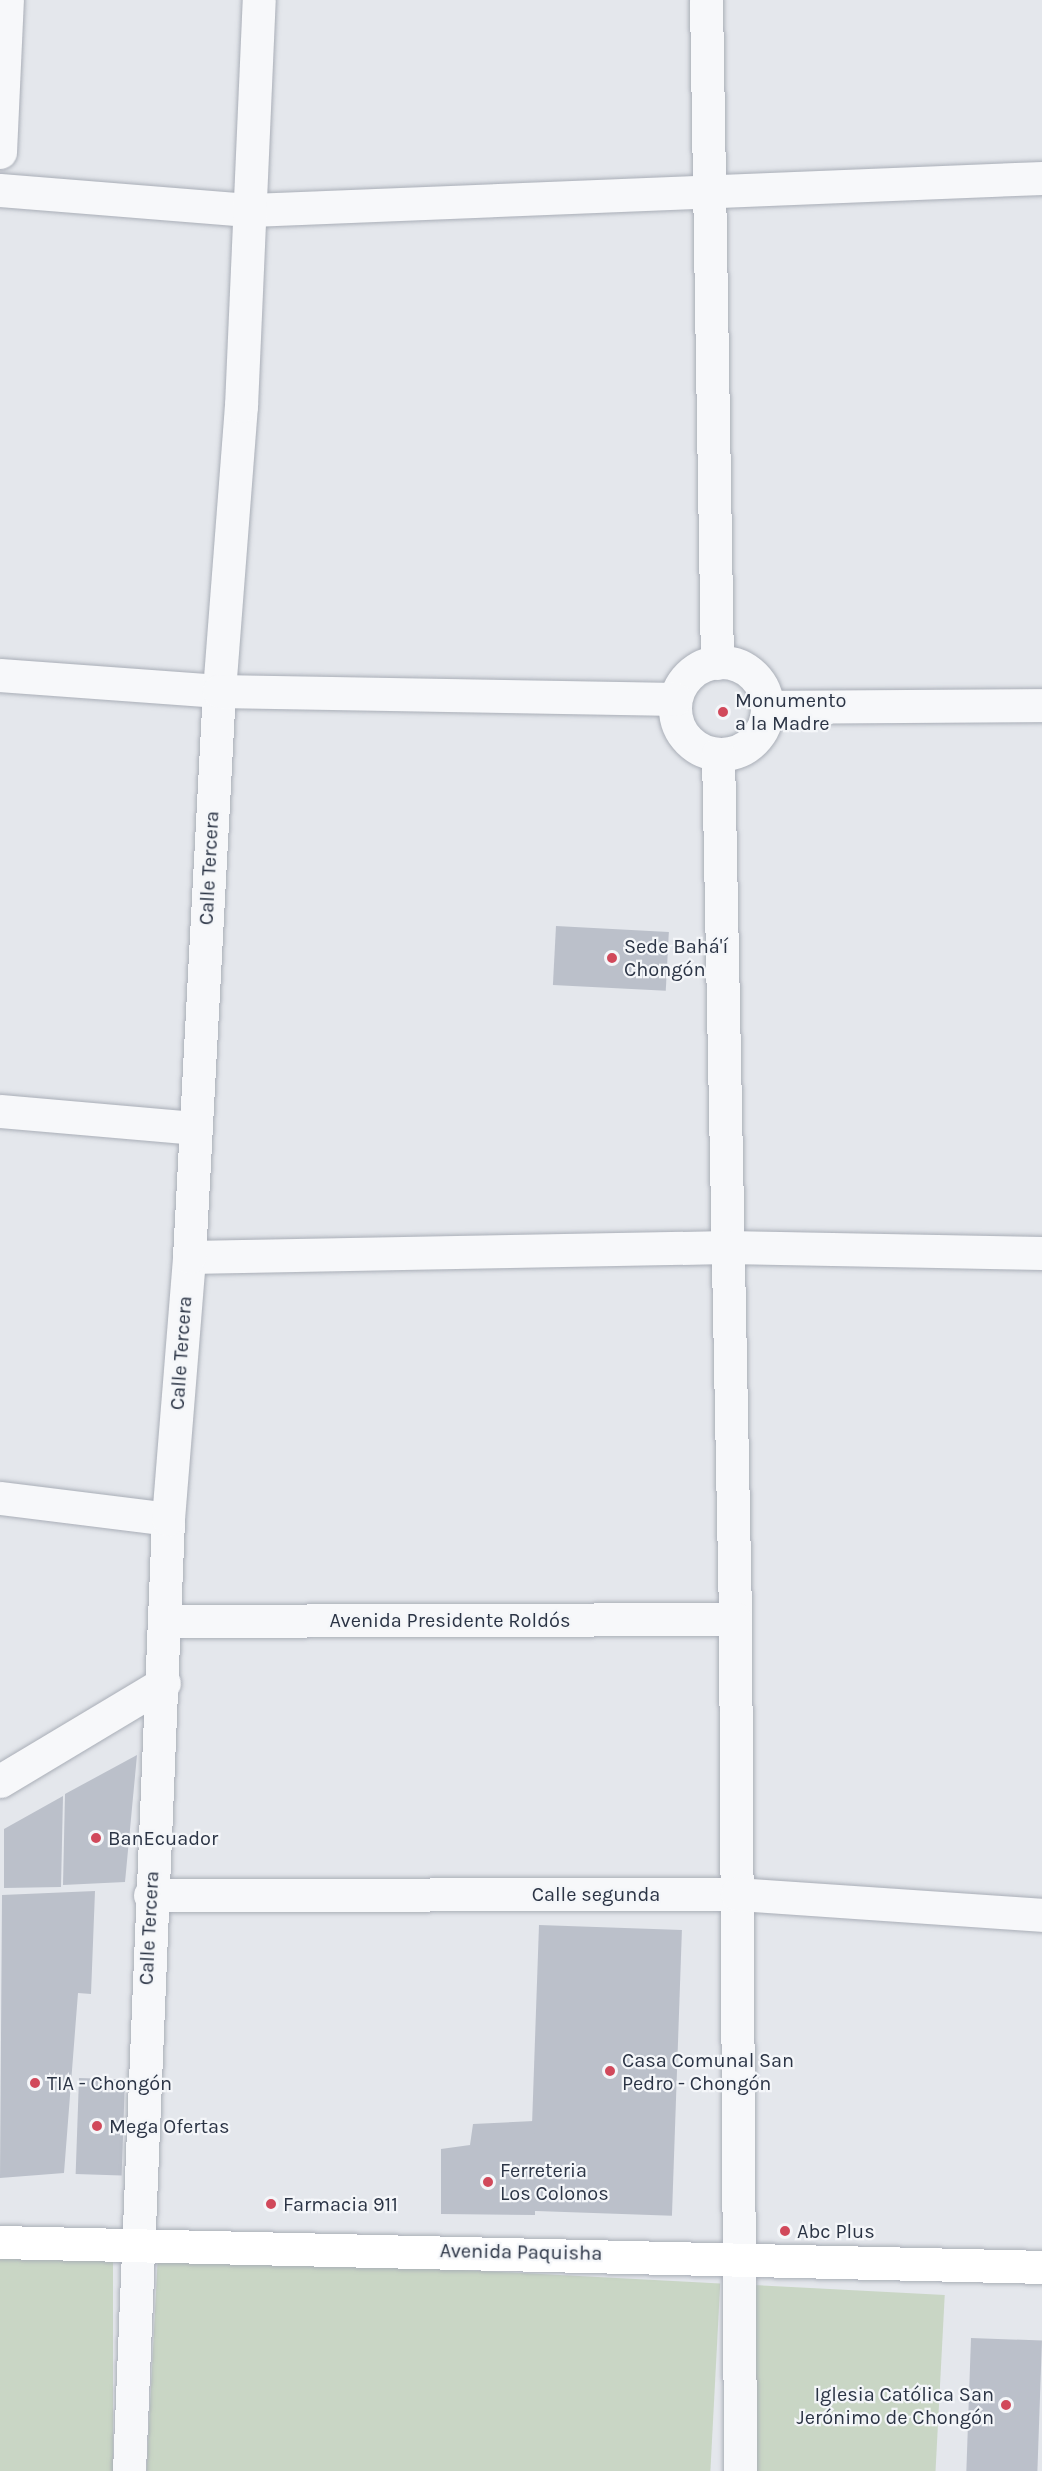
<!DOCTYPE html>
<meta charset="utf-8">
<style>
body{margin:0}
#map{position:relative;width:1042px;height:2471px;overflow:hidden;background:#e4e7ec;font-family:Karla,sans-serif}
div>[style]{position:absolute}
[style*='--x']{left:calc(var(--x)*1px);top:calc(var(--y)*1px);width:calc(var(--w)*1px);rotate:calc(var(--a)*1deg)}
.green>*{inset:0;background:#c9d6c5;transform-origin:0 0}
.building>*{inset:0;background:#bbc0ca;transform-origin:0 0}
.roads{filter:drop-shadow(0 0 2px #a9aeb7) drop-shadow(0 0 2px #a9aeb7)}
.minor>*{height:33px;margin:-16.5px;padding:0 16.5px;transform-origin:16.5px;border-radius:16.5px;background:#f7f8fa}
.minor>.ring{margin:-16.5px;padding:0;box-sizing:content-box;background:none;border:33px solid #f7f8fa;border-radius:50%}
.major>*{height:33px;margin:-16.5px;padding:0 16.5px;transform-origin:16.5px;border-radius:16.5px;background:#fff}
.dots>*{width:16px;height:16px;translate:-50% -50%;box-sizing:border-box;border:3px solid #f4f6f9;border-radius:50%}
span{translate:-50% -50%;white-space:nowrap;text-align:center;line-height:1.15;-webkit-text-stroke:4.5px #f4f6f9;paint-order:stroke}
.poi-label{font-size:20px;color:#2b3445}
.left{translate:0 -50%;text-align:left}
.right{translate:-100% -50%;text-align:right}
.street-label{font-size:20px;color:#2b3445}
</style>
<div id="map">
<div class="green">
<i style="left:0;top:2254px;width:113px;height:217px"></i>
<i style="left:158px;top:2254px;width:563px;height:217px;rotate:3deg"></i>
<i style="left:753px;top:2285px;width:192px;height:186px;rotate:3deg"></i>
</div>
<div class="building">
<i style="left:556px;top:926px;width:113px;height:59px;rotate:3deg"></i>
<i style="clip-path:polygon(137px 1755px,125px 1882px,63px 1885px,65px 1794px)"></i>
<i style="clip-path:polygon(63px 1796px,61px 1887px,4px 1888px,4px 1829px)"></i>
<i style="clip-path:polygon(95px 1891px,91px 1994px,78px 1993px,64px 2173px,0 2178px,2px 1895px)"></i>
<i style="left:539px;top:1925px;width:143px;height:286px;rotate:2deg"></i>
<i style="left:79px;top:2078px;width:46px;height:96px;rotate:2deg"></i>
<i style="clip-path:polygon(534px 2121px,535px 2215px,441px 2214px,441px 2149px,470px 2145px,473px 2124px)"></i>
<i style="left:971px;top:2338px;width:71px;height:133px;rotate:2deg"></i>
</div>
<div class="roads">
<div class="minor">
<i style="--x:706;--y:0;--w:663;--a:89.05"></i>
<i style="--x:0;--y:152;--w:152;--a:-87.4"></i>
<i style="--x:0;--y:190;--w:252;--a:4.6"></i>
<i style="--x:251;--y:210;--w:792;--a:-2.32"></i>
<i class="ring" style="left:675px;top:662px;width:59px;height:59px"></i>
<i style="--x:0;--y:675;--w:220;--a:4.2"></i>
<i style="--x:219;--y:691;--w:286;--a:-85.6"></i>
<i style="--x:241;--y:406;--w:406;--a:-87.5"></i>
<i style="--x:768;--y:707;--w:274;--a:-0.4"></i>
<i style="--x:718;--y:754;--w:865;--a:88.87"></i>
<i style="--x:735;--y:1619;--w:852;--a:89.66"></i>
<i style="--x:0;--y:1111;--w:195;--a:5"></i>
<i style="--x:189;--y:1257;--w:538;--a:-1.06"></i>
<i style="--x:727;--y:1247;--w:315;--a:1.1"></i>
<i style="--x:0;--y:1498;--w:169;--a:7.1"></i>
<i style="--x:166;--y:1621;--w:569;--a:-0.2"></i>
<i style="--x:0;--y:1781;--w:191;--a:-30.9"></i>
<i style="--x:150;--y:1895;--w:587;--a:-0.1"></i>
<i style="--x:737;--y:1894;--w:306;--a:3.9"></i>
<i style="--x:129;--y:2471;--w:953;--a:-87.65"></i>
<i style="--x:168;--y:1519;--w:263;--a:-85.4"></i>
<i style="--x:189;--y:1257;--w:567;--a:-86.97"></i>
<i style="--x:219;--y:691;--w:456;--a:1"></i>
</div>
<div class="major">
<i style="--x:0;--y:2242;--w:1042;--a:1.37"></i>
</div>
</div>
<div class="dots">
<i style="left:723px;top:712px;background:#d1495b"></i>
<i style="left:612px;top:958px;background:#d1495b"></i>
<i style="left:96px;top:1838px;background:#d1495b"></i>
<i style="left:610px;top:2071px;background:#d1495b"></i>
<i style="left:35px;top:2083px;background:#d1495b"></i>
<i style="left:97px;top:2126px;background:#d1495b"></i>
<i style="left:488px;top:2182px;background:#d1495b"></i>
<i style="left:271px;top:2204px;background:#d1495b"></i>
<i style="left:785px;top:2231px;background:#d1495b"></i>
<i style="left:1006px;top:2405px;background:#d1495b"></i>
</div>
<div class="poi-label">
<span class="left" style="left:735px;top:712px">Monumento<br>a la Madre</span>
<span class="left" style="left:624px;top:958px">Sede Bahá'í<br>Chongón</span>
<span class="left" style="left:108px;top:1838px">BanEcuador</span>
<span class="left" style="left:622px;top:2072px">Casa Comunal San<br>Pedro - Chongón</span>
<span class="left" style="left:47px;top:2083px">TIA - Chongón</span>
<span class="left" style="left:109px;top:2126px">Mega Ofertas</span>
<span class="left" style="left:500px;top:2182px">Ferreteria<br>Los Colonos</span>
<span class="left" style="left:283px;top:2204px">Farmacia 911</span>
<span class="left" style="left:797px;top:2231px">Abc Plus</span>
<span class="right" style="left:994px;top:2406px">Iglesia Católica San<br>Jerónimo de Chongón</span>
</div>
<div class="street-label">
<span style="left:209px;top:868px;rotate:-87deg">Calle Tercera</span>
<span style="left:181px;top:1353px;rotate:-86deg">Calle Tercera</span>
<span style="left:450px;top:1620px">Avenida Presidente Roldós</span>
<span style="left:596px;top:1894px">Calle segunda</span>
<span style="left:149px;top:1928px;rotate:-87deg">Calle Tercera</span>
<span style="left:521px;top:2252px;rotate:1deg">Avenida Paquisha</span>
</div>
</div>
